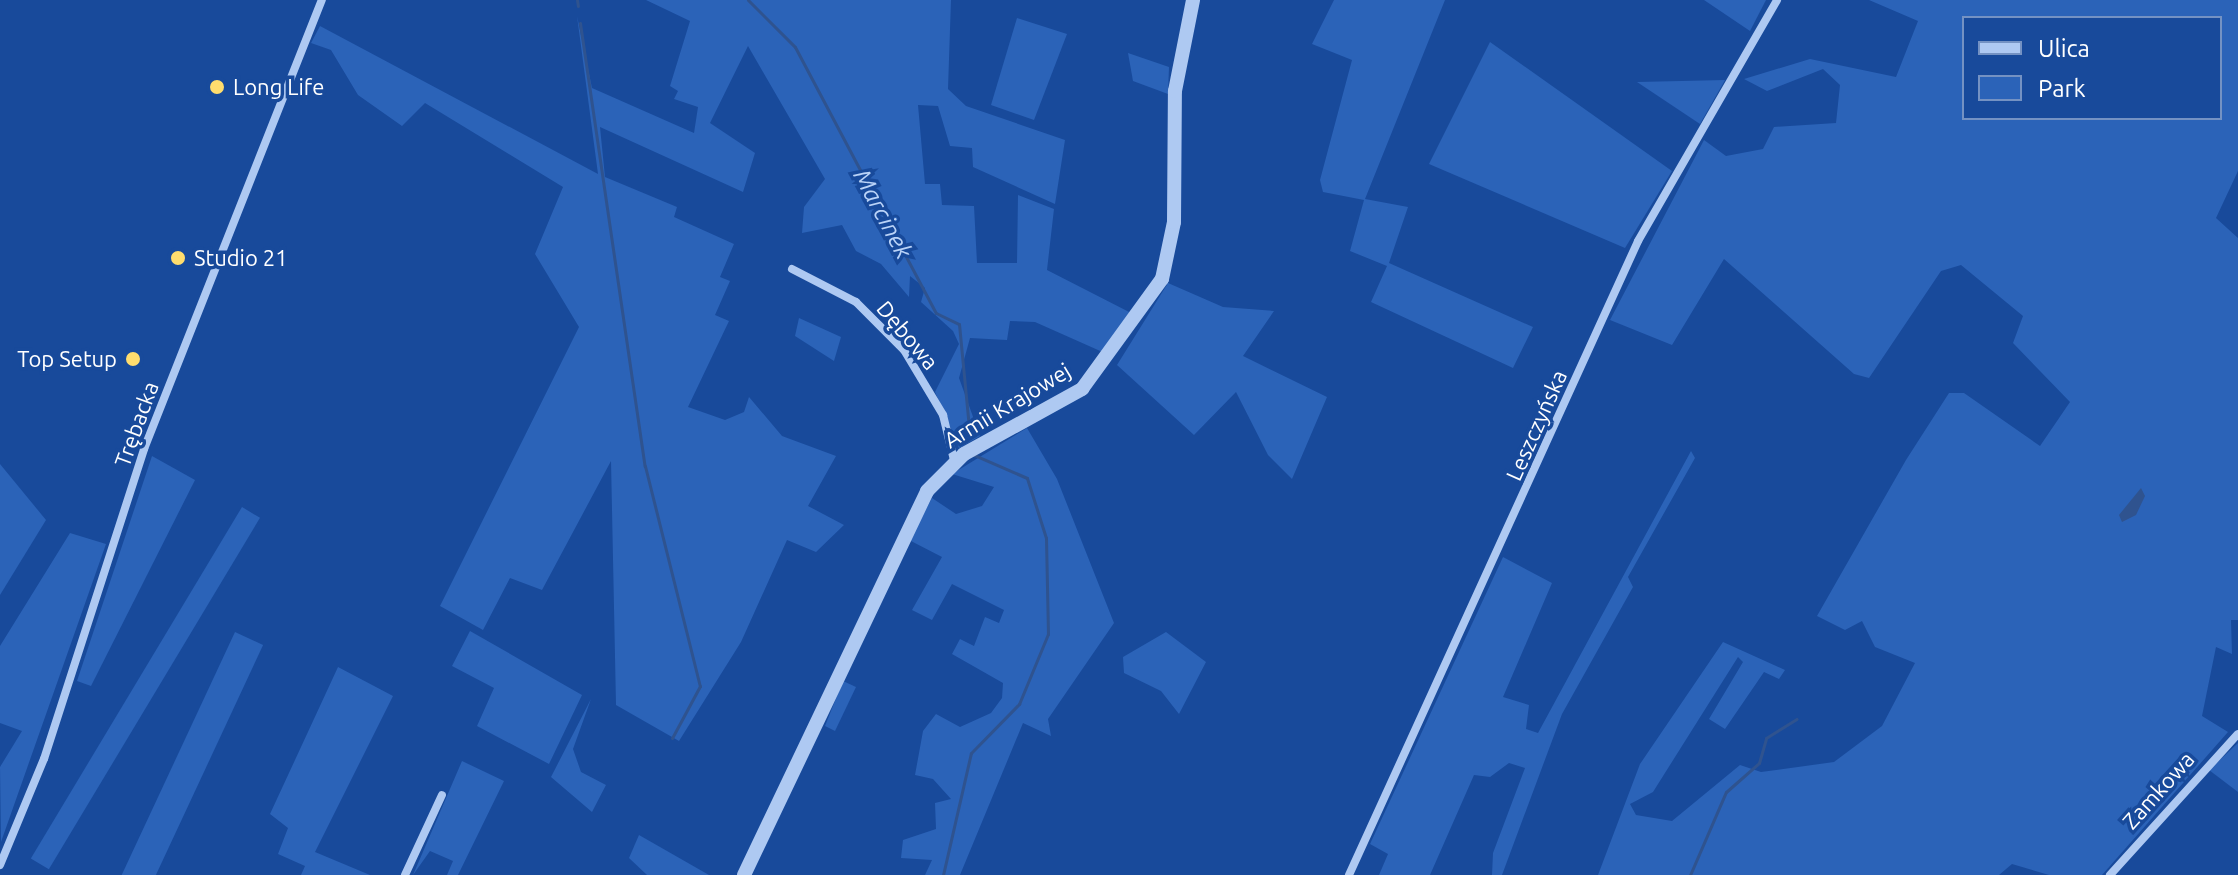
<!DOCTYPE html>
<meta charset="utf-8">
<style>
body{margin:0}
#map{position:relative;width:2238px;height:875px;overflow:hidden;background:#184a9b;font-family:Ubuntu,sans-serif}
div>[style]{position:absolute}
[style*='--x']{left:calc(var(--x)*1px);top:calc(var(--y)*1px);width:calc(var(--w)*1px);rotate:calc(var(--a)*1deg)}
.green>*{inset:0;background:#2b63b8;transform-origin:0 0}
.water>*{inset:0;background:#2f538f}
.stream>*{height:3px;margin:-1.5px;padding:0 1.5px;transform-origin:1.5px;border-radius:1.5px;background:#2f538f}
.minor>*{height:8px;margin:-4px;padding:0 4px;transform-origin:4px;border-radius:4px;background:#aec9f2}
.tertiary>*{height:14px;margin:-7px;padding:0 7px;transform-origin:7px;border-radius:7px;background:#aec9f2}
.dots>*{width:22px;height:22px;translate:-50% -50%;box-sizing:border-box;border:4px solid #184a9b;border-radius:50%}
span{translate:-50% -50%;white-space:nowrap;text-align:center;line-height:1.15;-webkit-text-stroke:7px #184a9b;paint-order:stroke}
.poi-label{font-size:22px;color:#fff}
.left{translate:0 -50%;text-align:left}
.right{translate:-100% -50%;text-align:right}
.street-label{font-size:22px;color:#fff}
.water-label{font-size:24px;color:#bad3f8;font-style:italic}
.legend{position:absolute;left:1962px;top:16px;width:260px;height:104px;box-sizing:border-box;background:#184a9b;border:2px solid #7492c3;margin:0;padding:10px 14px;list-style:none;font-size:24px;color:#fff}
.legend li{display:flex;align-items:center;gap:16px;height:40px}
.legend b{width:40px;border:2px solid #7492c3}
</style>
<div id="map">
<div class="green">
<i style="clip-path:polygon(646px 0,951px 0,948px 89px,966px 106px,1065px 140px,1055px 204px,973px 167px,972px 148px,950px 146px,938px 106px,918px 105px,925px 184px,940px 184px,942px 205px,974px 206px,977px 263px,1017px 263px,1018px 195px,1054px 209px,1047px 270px,1135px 315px,1107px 354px,1035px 322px,1010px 321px,1007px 340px,970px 338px,959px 378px,980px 436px,959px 448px,935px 392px,959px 344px,953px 331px,921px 302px,925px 288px,910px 276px,909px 297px,881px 264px,856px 251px,842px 225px,802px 233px,804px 207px,825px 179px,748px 46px,710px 123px,755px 153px,743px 192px,600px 127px,605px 177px,677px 207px,674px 217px,734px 244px,720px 277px,730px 281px,715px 315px,729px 321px,688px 407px,725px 420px,744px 412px,749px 397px,782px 436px,836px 456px,808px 506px,844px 525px,816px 552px,787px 540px,741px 642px,679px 741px,616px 705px,611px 461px,542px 590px,510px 578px,483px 630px,440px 606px,579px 327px,535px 254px,563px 187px,425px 103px,402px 126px,358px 95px,331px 50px,311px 43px,320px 26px,598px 174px,577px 16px,592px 88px,694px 133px,698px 107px,674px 99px,678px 91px,670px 86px,690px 21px)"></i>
<i style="clip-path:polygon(1334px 0,1445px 0,1365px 199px,1408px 207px,1389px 263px,1533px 327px,1513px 368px,1371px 302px,1387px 266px,1350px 251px,1364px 200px,1323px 192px,1320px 180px,1352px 60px,1312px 44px)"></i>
<i style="clip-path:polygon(1704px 0,1766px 0,1750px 31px)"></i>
<i style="clip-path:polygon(evenodd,1869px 0,2238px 0,2238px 171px,2216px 218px,2238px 238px,2238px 620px,2231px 620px,2232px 654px,2216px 647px,2202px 716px,2228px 732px,2102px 875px,2049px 875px,2012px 864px,1999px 875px,1598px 875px,1640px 764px,1723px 642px,1785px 670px,1779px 679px,1764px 672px,1725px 729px,1709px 719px,1743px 662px,1738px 657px,1653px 792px,1630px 804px,1636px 815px,1672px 821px,1740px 765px,1761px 772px,1834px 762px,1882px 726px,1915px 663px,1875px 647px,1862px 621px,1845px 630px,1817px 616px,1906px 460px,1949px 393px,1964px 393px,2040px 446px,2070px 402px,2013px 343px,2023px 316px,1961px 265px,1941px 271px,1869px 378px,1854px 374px,1724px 259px,1672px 345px,1610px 320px,1704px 140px,1726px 156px,1763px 149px,1774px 127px,1836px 123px,1840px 85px,1823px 69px,1767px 91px,1744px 79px,1810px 59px,1896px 77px,1918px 21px,1869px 0,1964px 18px,2220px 18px,2220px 118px,1964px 118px,1964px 18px)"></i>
<i style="clip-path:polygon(1017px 18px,1067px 34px,1034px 120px,991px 105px)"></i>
<i style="clip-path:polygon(1490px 42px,1672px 171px,1625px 248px,1429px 164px)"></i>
<i style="clip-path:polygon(1128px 53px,1169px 67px,1168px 94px,1133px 81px)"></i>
<i style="clip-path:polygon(1725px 80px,1700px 124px,1637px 82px)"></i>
<i style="clip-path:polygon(1168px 283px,1223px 307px,1274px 311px,1243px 356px,1327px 397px,1292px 479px,1268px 455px,1236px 392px,1194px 435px,1117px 365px)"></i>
<i style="clip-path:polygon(799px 318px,841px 337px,834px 361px,795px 336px)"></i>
<i style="clip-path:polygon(1027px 428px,1057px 479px,1114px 623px,1048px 719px,1051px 736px,1023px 723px,960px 875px,925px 875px,932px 860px,901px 858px,903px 840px,936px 829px,935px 803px,951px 799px,933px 779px,915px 775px,923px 731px,936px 714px,960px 727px,991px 713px,1002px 698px,1003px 683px,952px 654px,960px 639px,974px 646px,985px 617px,999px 623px,1004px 610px,952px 584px,932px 620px,912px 610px,942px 557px,909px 540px,932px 498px,956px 514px,982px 506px,994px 487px,952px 474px)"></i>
<i style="clip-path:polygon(1691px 451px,1695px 458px,1628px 577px,1633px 587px,1562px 714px,1502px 875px,1492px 875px,1493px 853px,1525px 768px,1509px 763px,1490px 777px,1474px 775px,1430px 875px,1379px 875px,1388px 854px,1370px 844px,1503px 557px,1552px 583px,1503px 697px,1529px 705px,1526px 729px,1538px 733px)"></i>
<i style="clip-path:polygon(152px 456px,195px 480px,91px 686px,77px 681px)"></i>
<i style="clip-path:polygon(0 464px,46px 520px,0 595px)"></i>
<i style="left:242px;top:507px;width:21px;height:410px;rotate:31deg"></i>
<i style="clip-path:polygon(70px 533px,106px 544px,1px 842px,0 767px,22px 731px,0 723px,0 646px)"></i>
<i style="clip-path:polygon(470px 631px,582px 695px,549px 764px,477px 726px,494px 688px,452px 666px)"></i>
<i style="left:235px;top:632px;width:31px;height:270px;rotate:25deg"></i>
<i style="clip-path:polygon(1166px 632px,1206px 662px,1179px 714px,1161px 691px,1124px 673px,1123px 657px)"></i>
<i style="clip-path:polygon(338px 667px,393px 696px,315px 852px,370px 875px,301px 875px,305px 866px,278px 854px,288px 828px,270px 814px)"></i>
<i style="clip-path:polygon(843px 681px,856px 687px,835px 731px,825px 726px)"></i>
<i style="clip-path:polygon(591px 699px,573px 749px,581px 772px,606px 785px,592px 812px,551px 777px)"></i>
<i style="clip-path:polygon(2238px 743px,2238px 792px,2209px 770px)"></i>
<i style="clip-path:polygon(462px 761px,504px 781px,458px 875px,447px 875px,453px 861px,430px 851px,413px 875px)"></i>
<i style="clip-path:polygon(639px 835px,709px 875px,647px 875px,629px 858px)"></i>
</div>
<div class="water">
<i style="clip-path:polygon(2141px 488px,2145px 496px,2136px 515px,2122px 522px,2119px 515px)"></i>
</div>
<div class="stream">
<i style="--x:577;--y:0;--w:6;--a:81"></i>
<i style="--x:748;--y:0;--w:66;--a:45"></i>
<i style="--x:795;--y:47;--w:301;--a:62.1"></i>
<i style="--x:936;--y:313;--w:25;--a:26"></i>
<i style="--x:959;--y:324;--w:115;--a:84.5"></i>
<i style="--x:580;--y:23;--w:448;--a:81.7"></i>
<i style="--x:645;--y:466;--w:227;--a:76"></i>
<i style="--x:700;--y:686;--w:59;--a:118.3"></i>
<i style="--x:943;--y:875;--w:125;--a:-77.1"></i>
<i style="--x:971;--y:753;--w:69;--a:-45.6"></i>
<i style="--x:1019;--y:704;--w:76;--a:-67.5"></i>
<i style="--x:1048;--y:634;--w:96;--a:-91.2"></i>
<i style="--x:1046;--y:538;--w:63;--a:-107.6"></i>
<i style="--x:1027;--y:478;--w:58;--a:-156.5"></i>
<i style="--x:1690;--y:875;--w:90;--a:-66.6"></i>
<i style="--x:1726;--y:792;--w:44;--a:-41.3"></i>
<i style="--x:1759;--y:763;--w:26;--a:-74"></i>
<i style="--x:1766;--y:738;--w:36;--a:-32"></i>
</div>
<div class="minor">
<i style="--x:792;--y:269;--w:72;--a:27.3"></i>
<i style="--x:856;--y:302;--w:68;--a:45"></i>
<i style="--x:904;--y:350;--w:76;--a:59"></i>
<i style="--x:943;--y:415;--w:46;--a:76.3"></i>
<i style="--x:0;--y:865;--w:115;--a:-67.5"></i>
<i style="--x:44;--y:759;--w:326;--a:-72.1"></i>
<i style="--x:144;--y:449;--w:483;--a:-68.4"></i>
<i style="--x:405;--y:875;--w:88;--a:-65.2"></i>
<i style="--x:1349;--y:875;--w:697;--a:-65.49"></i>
<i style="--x:1638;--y:241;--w:278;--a:-60"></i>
<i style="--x:2110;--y:875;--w:190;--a:-47.8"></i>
</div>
<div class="tertiary">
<i style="--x:744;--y:875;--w:425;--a:-64.5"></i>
<i style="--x:927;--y:491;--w:52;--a:-45"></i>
<i style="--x:964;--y:454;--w:135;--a:-28.8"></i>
<i style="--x:1082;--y:389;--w:136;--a:-54"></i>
<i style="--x:1162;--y:279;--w:58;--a:-78.1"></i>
<i style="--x:1174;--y:222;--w:131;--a:-89.6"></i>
<i style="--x:1175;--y:91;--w:93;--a:-78.8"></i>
</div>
<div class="dots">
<i style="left:217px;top:87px;background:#ffdd6e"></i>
<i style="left:178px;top:258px;background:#ffdd6e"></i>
<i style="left:133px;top:359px;background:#ffdd6e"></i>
</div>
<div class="poi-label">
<span class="left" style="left:233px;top:87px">Long Life</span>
<span class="left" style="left:194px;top:258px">Studio 21</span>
<span class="right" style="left:117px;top:359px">Top Setup</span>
</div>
<div class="street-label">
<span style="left:908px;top:335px;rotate:50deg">Dębowa</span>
<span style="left:1007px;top:405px;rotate:-31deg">Armii Krajowej</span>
<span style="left:136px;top:424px;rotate:-70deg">Trębacka</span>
<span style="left:1536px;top:425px;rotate:-66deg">Leszczyńska</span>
<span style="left:2158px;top:790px;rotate:-48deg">Zamkowa</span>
</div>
<div class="water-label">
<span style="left:883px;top:214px;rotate:62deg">Marcinek</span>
</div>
<ul class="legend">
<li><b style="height:10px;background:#aec9f2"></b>Ulica</li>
<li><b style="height:22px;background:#2b63b8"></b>Park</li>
</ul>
</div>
